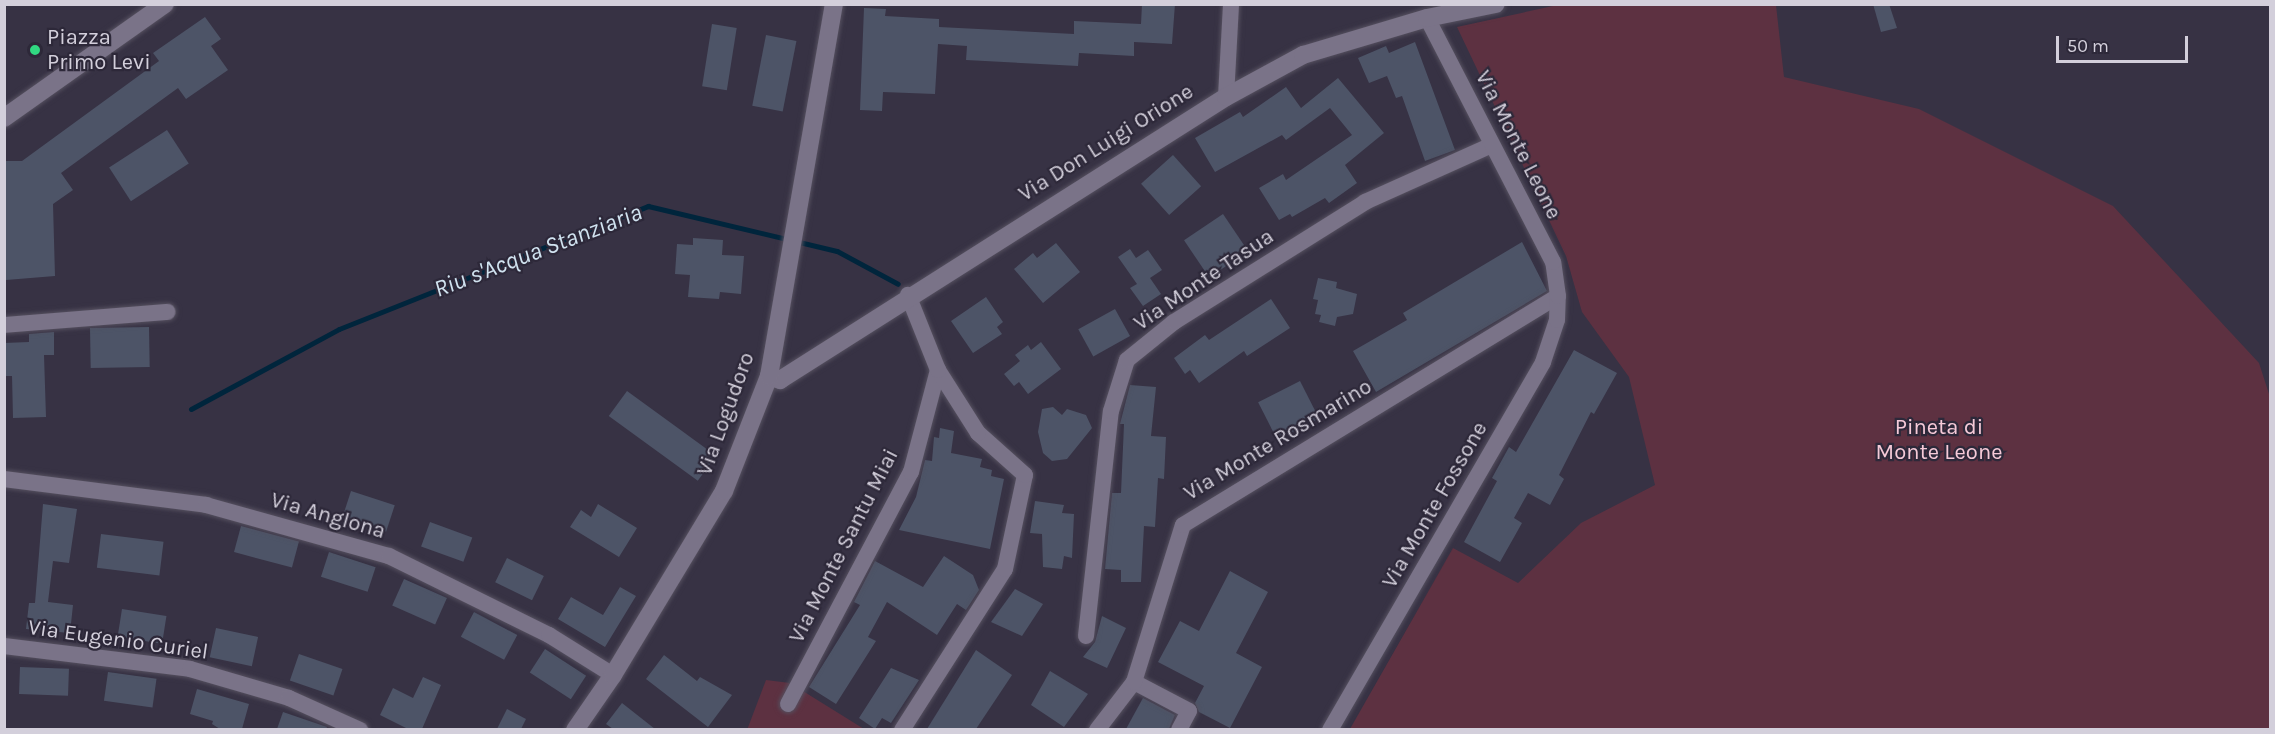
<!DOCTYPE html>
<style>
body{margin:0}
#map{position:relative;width:2275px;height:734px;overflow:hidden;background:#373244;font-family:Karla,sans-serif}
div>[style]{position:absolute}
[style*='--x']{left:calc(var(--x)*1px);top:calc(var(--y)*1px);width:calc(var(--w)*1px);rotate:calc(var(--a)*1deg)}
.green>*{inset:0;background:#5d3141}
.stream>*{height:5px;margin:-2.5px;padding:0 2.5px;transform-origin:2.5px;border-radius:2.5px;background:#00253c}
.building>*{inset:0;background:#4d5467;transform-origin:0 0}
.roads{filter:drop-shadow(0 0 2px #55505f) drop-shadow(0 0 2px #55505f)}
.street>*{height:16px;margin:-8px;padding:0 8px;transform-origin:8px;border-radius:8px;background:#7a7388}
.secondary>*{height:18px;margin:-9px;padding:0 9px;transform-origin:9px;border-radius:9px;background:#7a7388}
.dots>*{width:16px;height:16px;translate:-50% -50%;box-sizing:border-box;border:3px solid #2d2839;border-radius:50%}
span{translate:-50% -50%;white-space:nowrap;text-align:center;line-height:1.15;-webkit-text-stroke:4.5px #2d2839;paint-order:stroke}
.poi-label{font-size:22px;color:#d3cfdb}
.left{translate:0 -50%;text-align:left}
.street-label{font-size:22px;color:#d3cfdb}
.park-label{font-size:22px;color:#f6cad8}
.water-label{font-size:24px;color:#d1e3f0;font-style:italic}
.frame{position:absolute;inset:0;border:6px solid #d3cfdb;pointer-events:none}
.scale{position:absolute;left:2056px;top:36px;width:132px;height:27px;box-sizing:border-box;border:3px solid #d3cfdb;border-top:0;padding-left:8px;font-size:18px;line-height:21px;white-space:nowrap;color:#d3cfdb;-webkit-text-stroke:4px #2d2839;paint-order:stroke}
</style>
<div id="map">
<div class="green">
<i style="clip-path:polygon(1562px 4px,1776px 5px,1784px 77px,1919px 109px,2113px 206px,2259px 363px,2270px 397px,2270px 729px,1350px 729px,1453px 548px,1518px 583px,1581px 523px,1655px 485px,1629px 377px,1582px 312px,1566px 256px,1457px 27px)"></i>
<i style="clip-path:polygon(766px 680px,790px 683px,864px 729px,747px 730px)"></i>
</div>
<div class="stream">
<i style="--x:191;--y:409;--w:168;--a:-28.4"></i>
<i style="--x:339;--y:329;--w:333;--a:-21.7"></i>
<i style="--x:648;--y:206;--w:194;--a:13.4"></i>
<i style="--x:837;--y:251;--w:69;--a:28.4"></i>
</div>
<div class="building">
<i style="clip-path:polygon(1142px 4px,1175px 4px,1172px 44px,1134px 42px,1134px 56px,1079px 53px,1078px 66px,966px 60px,967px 46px,938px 44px,935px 94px,883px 92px,882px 111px,860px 110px,864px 8px,886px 9px,885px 16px,939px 19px,939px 27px,1074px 34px,1074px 21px,1141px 24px)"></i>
<i style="clip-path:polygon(1873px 4px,1889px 4px,1897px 28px,1881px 32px)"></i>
<i style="clip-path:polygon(205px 17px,221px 39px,211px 46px,228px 70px,186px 99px,178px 88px,61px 173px,73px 190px,53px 204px,55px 276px,6px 280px,4px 161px,22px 161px,159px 61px,153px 53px)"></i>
<i style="left:712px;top:24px;width:25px;height:63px;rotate:9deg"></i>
<i style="left:766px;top:35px;width:31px;height:72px;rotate:11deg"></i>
<i style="clip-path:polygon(1415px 42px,1455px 150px,1425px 161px,1402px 96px,1396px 98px,1387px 76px,1369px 83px,1358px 58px,1386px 46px,1389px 53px)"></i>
<i style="clip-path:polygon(1338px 78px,1384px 133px,1345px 165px,1357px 183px,1329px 203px,1325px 198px,1292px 217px,1290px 214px,1279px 220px,1259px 188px,1283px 174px,1286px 180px,1352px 135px,1330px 108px,1286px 140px,1282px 135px,1215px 172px,1195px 138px,1240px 112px,1243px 117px,1286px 87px,1301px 108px)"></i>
<i style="left:167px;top:130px;width:40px;height:69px;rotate:57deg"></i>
<i style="left:1173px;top:155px;width:42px;height:43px;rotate:48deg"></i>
<i style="left:1223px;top:214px;width:45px;height:47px;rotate:56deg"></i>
<i style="clip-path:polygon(693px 238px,723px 240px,722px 255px,744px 256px,741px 294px,720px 292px,719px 299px,688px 297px,690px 275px,675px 274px,677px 244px,693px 245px)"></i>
<i style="clip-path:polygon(1522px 242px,1547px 291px,1376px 392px,1353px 351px,1407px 320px,1403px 313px)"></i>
<i style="clip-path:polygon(1056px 243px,1080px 272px,1043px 303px,1014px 269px,1033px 253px,1037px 258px)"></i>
<i style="clip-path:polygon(1130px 249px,1136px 258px,1148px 250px,1162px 270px,1150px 278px,1161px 294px,1143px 306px,1130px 288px,1137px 284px,1118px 257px)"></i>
<i style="clip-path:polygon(1318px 278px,1337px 282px,1336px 288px,1357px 294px,1353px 314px,1337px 317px,1335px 326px,1319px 322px,1321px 315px,1315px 314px,1318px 300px,1313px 299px)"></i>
<i style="clip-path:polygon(986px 297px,1003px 322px,997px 327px,1002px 334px,973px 353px,951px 321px)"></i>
<i style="clip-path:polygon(1271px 299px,1290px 328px,1247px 356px,1244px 351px,1199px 383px,1190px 370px,1185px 374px,1174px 358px,1205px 335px,1209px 340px)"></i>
<i style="left:1115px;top:309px;width:31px;height:42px;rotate:61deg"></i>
<i style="left:149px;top:327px;width:40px;height:59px;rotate:89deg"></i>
<i style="clip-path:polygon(54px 332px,54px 355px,44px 355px,46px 417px,13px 418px,12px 376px,4px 376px,4px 343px,29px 342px,29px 334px)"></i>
<i style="clip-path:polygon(1041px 342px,1061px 369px,1028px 394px,1019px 382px,1014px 386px,1004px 374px,1020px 361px,1015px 355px,1028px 345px,1031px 350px)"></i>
<i style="clip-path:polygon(1574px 350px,1617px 373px,1594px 414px,1591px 412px,1559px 475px,1564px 479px,1550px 505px,1528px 493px,1514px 518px,1522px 523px,1500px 562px,1464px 542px,1497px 481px,1492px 478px,1509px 447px,1516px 452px)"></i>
<i style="left:1300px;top:381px;width:42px;height:47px;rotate:63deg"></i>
<i style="clip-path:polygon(1130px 385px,1156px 387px,1151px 436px,1166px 437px,1164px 479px,1158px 478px,1155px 527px,1144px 526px,1141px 582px,1121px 582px,1121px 570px,1105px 569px,1112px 493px,1121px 493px,1124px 424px,1120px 424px)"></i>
<i style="left:627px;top:391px;width:110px;height:31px;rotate:36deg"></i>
<i style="clip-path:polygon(1053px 407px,1062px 415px,1067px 409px,1086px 415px,1092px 428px,1067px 459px,1052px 461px,1043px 453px,1038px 432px,1042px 409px)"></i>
<i style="clip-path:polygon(940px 428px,954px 431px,951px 453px,982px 459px,980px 467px,992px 470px,991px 476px,1004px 479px,990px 549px,899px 530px,916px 497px,925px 460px,932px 461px,934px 437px,939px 438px)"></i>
<i style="left:351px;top:491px;width:46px;height:28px;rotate:18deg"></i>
<i style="clip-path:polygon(1035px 501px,1064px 505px,1062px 513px,1074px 514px,1072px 558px,1064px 556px,1062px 569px,1043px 567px,1042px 534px,1030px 533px)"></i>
<i style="clip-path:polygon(43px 504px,77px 509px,69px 563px,53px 561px,48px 602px,73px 605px,70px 633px,26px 629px,29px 603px,35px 603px)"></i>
<i style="clip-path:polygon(598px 504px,637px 528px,619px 557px,570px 527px,581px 510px,591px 517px)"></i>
<i style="left:430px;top:522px;width:45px;height:26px;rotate:20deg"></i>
<i style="left:241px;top:526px;width:60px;height:27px;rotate:15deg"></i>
<i style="left:101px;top:534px;width:63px;height:34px;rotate:7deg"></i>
<i style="left:329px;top:552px;width:49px;height:26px;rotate:18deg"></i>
<i style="clip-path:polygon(944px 556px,973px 575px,979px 590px,966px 610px,957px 604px,937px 635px,887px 602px,868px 637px,876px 641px,836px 704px,809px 687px,860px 605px,854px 602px,875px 561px,923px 587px)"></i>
<i style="left:507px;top:558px;width:41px;height:27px;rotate:26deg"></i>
<i style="clip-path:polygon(1230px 571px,1268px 592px,1236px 653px,1262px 667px,1230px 728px,1199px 712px,1195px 703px,1204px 686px,1158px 662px,1180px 621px,1199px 631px)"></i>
<i style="left:404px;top:579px;width:47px;height:29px;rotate:24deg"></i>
<i style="clip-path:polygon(620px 587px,636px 596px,605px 647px,558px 619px,571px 597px,603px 615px)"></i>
<i style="clip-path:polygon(1015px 589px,1043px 604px,1022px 636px,991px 622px)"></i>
<i style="left:122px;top:609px;width:45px;height:28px;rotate:9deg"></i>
<i style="left:474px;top:612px;width:49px;height:28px;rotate:28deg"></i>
<i style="clip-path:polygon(1102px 616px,1126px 628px,1107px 668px,1083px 657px,1095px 642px)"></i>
<i style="left:216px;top:628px;width:43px;height:30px;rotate:12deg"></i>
<i style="left:545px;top:649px;width:49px;height:28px;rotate:33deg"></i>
<i style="clip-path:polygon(976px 650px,1012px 675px,976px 729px,927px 729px)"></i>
<i style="left:299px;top:654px;width:46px;height:28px;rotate:19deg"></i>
<i style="clip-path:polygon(664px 655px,697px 681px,700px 677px,732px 695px,708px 727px,646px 679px)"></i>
<i style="left:20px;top:667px;width:49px;height:27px;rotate:2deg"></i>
<i style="clip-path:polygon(891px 668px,919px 680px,891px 723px,882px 718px,875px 729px,859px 718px)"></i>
<i style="clip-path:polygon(1050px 671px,1088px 694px,1064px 727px,1031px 705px)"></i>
<i style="left:108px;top:672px;width:49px;height:29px;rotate:8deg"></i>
<i style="clip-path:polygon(423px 677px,441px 685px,422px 729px,408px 729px,380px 715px,393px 688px,413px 698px)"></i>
<i style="clip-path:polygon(197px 689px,249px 704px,242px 729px,220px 729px,212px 724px,213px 721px,190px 714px)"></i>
<i style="clip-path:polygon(1143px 698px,1175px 715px,1169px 729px,1126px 729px)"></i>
<i style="clip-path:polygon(622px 703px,655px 729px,613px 729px,606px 724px)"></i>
<i style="clip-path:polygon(507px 709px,526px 719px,521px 729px,497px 729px)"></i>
<i style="clip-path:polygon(283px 712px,327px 727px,326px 729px,277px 729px)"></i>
</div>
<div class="roads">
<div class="street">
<i style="--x:1226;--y:97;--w:93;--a:-86.9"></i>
<i style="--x:4;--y:325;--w:164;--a:-4.6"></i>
<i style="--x:4;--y:479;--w:204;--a:7.3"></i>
<i style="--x:206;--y:505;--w:190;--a:15.6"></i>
<i style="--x:389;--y:556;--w:178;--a:26.3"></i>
<i style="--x:549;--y:635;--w:75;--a:32"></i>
<i style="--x:1086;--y:636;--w:226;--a:-83.7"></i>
<i style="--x:1111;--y:411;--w:53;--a:-72.6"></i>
<i style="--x:1127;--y:360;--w:60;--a:-39"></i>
<i style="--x:1174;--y:322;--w:226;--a:-32.1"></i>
<i style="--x:1365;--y:202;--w:139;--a:-24.2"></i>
<i style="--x:4;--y:646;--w:187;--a:7"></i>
<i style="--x:190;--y:669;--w:103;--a:16.3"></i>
<i style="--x:289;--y:698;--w:78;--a:24.3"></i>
<i style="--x:1134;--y:682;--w:62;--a:27.8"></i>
<i style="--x:1189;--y:711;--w:21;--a:118"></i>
<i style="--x:788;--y:704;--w:263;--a:-62.1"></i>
<i style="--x:911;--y:472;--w:106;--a:-75.2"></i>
<i style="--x:902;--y:730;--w:191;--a:-57.4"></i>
<i style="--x:1005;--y:569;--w:96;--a:-78"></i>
<i style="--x:1025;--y:475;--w:63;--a:-138.2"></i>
<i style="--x:978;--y:433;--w:75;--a:-122.4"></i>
<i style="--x:938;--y:370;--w:81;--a:-111.8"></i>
<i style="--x:1097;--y:730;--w:61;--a:-52.4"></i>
<i style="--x:1134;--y:682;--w:164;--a:-72.7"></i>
<i style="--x:1183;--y:525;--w:439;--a:-31.4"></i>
<i style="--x:1330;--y:730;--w:425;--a:-59.9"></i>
<i style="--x:1543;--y:362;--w:44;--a:-71.6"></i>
<i style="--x:1557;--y:320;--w:24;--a:-88"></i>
<i style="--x:1558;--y:296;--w:34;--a:-98"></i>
<i style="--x:1553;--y:262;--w:275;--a:-117.3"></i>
</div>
<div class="secondary">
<i style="--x:4;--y:118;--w:197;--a:-35.3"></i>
<i style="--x:769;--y:376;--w:12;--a:20"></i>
<i style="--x:780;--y:380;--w:528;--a:-32.4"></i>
<i style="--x:1226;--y:97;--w:88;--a:-28.6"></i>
<i style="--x:1303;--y:55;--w:129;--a:-16.6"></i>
<i style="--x:1427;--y:18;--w:70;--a:-11.5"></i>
<i style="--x:575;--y:730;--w:67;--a:-55.4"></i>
<i style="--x:613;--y:675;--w:215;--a:-58.9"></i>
<i style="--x:724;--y:491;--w:123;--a:-68.6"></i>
<i style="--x:769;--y:376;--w:378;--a:-80.1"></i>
</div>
</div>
<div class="dots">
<i style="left:35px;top:50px;background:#31d882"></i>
</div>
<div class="poi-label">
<span class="left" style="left:47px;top:50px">Piazza<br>Primo Levi</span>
</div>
<div class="street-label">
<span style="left:1106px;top:143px;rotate:-32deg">Via Don Luigi Orione</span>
<span style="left:1518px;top:145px;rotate:63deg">Via Monte Leone</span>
<span style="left:1204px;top:280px;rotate:-34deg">Via Monte Tasua</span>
<span style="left:726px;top:414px;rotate:-70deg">Via Logudoro</span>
<span style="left:1278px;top:440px;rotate:-31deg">Via Monte Rosmarino</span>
<span style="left:1435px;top:505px;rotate:-60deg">Via Monte Fossone</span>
<span style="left:328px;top:516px;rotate:16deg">Via Anglona</span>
<span style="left:844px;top:546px;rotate:-63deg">Via Monte Santu Miai</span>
<span style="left:118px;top:640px;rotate:8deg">Via Eugenio Curiel</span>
</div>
<div class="park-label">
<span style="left:1939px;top:440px">Pineta di<br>Monte Leone</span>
</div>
<div class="water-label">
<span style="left:538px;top:251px;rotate:-21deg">Riu s'Acqua Stanziaria</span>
</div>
<div class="frame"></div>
<div class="scale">50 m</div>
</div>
